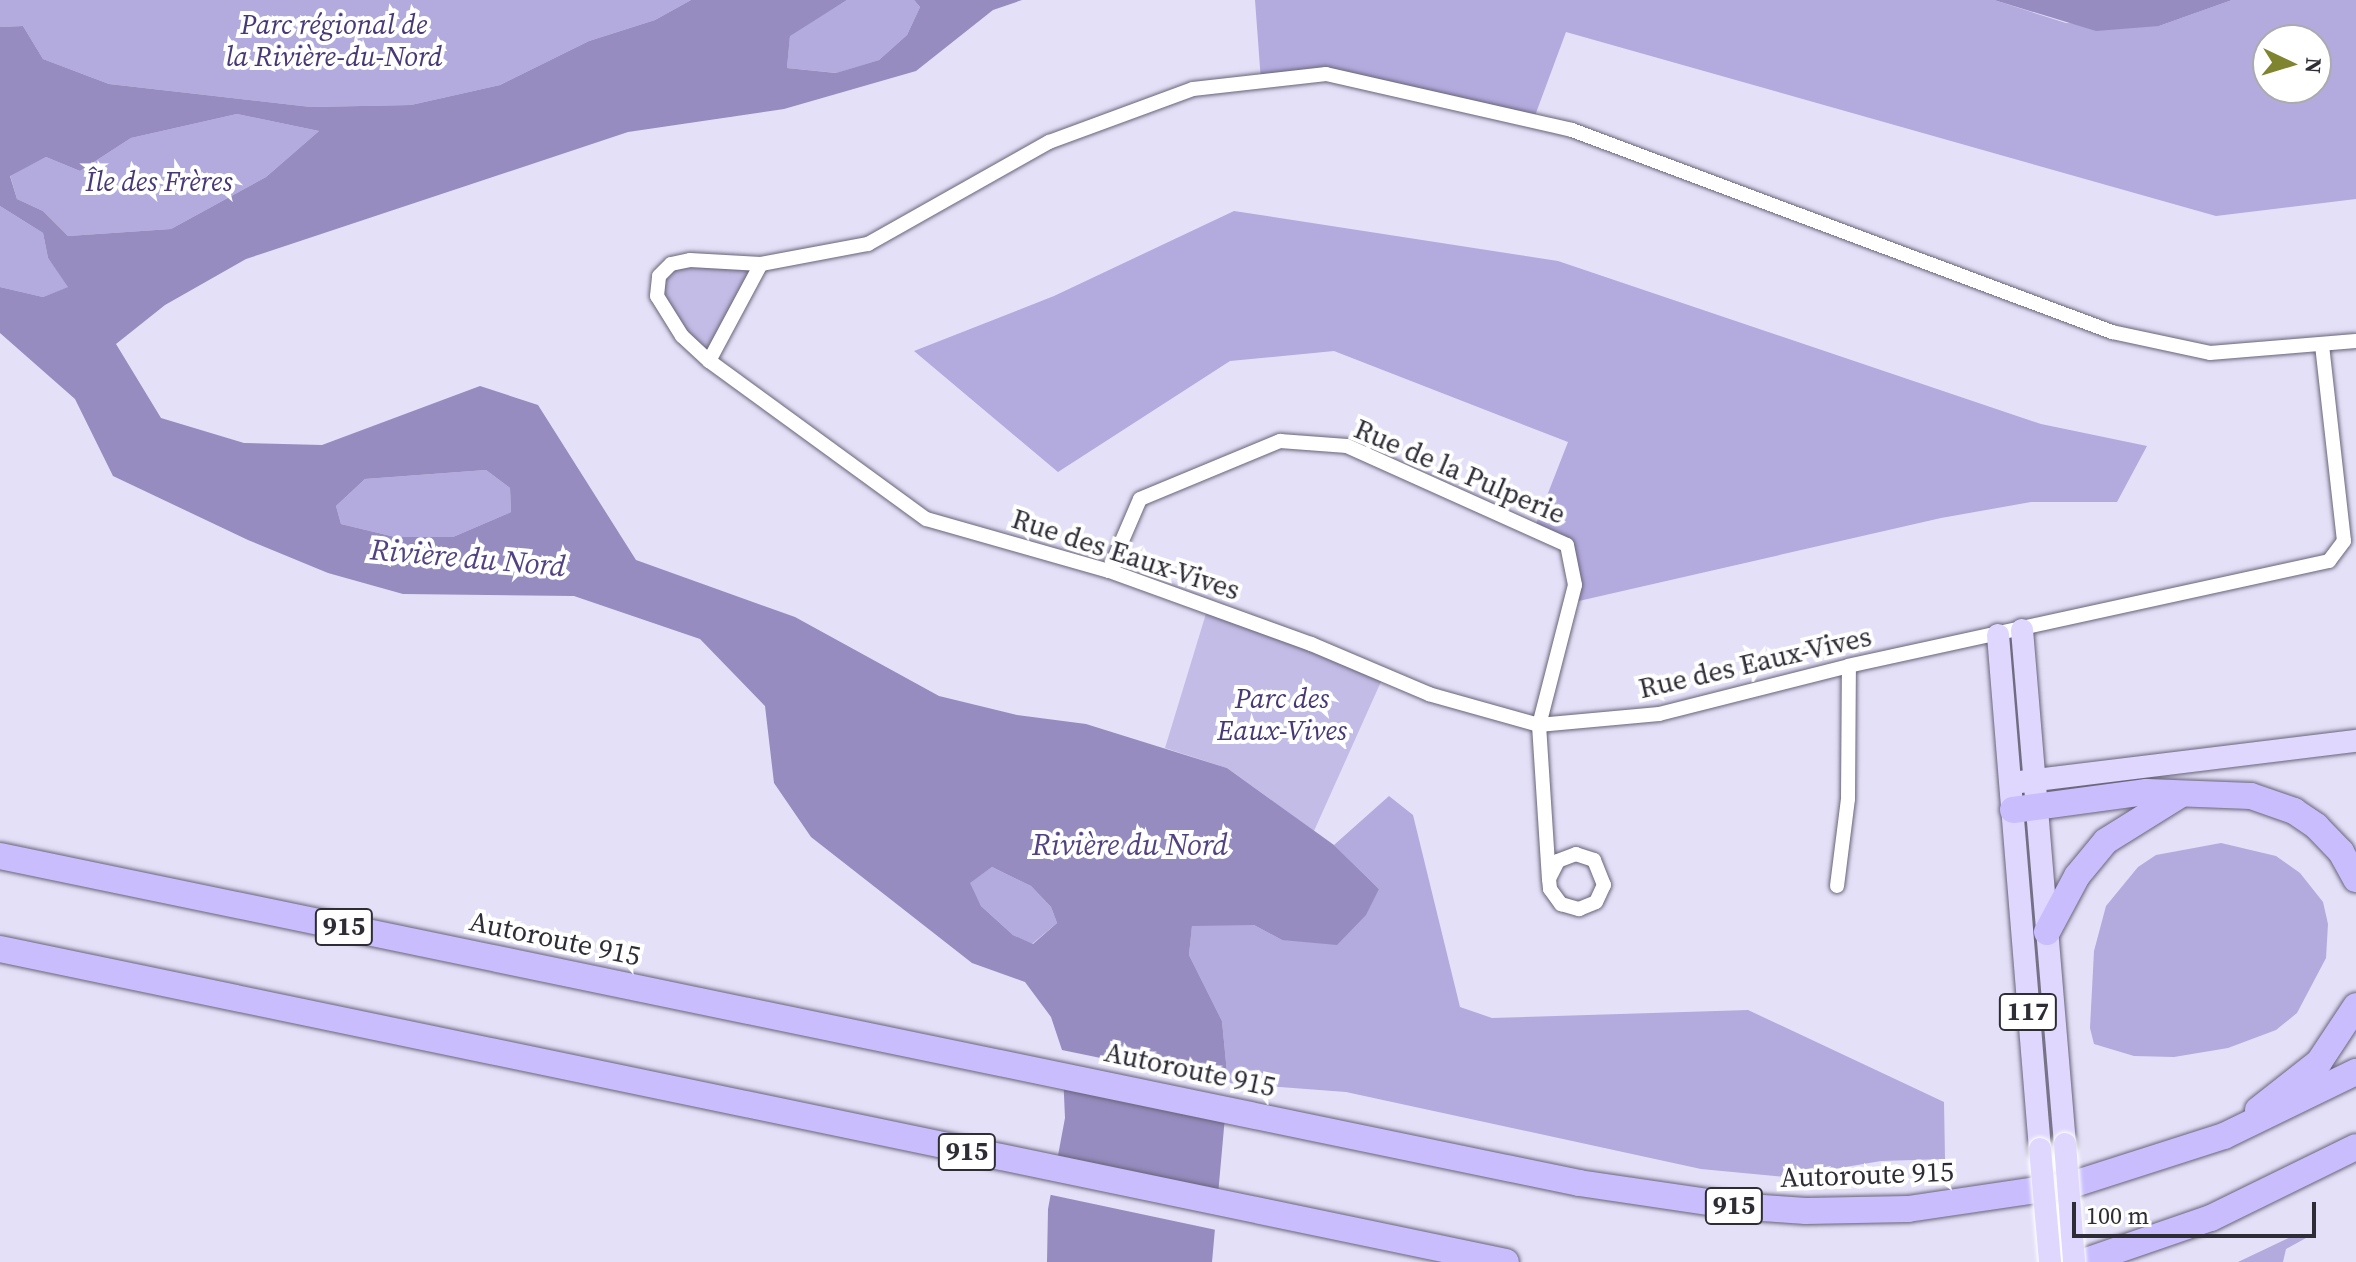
<!DOCTYPE html>
<meta charset="utf-8">
<style>
body{margin:0}
#map{position:relative;width:2356px;height:1262px;overflow:hidden;background:#e4e0f8;font-family:"Source Serif 4",serif}
div>[style]{position:absolute}
[style*='--x']{left:calc(var(--x)*1px);top:calc(var(--y)*1px);width:calc(var(--w)*1px);rotate:calc(var(--a)*1deg)}
.green>*{inset:0;background:#c3bce6}
.forest>*{inset:0;background:#b3aade}
.water>*{inset:0;background:#968cbf}
.pier>*{inset:0;background:#e4e0f8;transform-origin:0 0}
.roads{filter:drop-shadow(0 0 2px #686478) drop-shadow(0 0 2px #686478)}
.street>*{height:14px;margin:-7px;padding:0 7px;transform-origin:7px;border-radius:7px;background:#fff}
.primary>*{height:22px;margin:-11px;padding:0 11px;transform-origin:11px;border-radius:11px;background:#dfd7fe}
.highway>*{height:26px;margin:-13px;padding:0 13px;transform-origin:13px;border-radius:13px;background:#c9bdfe}
.bridges{filter:drop-shadow(0 0 2px #fff) drop-shadow(0 0 2px #fff)}
.primary-bridge>*{height:22px;margin:-11px;padding:0 11px;transform-origin:11px;border-radius:11px;background:#dfd7fe}
span{translate:-50% -50%;white-space:nowrap;text-align:center;line-height:1.15;-webkit-text-stroke:8px #fff;paint-order:stroke}
.shield-label span{padding:2px 6px;background:#fff;border:2px solid;border-radius:6px;-webkit-text-stroke-width:0}
.shield-label{font-size:26px;color:#2e2d36;font-weight:700}
.park-label{font-size:28px;color:#483878;font-style:italic}
.street-label{font-size:28px;color:#2e2d36}
.water-label{font-size:30px;color:#524283;font-style:italic}
.north{position:absolute;left:2252px;top:24px;width:80px;height:80px;box-sizing:border-box;background:#fff;border:2px solid #ababaf;border-radius:50%;rotate:94deg;font-size:22px;font-weight:700;line-height:32px;text-align:center;color:#2e2d36}
.north::after{content:'';display:block;margin:auto;width:28px;height:36px;background:#7f842f;clip-path:polygon(50% 0,100% 100%,50% 72%,0 100%)}
.scale{position:absolute;left:2072px;top:1202px;width:244px;height:36px;box-sizing:border-box;border:4px solid #2e2d36;border-top:0;padding-left:10px;font-size:24px;line-height:28px;white-space:nowrap;color:#2e2d36;-webkit-text-stroke:6px #fff;paint-order:stroke}
</style>
<div id="map">
<div class="green">
<i style="clip-path:polygon(671px 264px,761px 264px,709px 361px,657px 296px)"></i>
<i style="clip-path:polygon(1208px 607px,1384px 675px,1314px 831px,1227px 768px,1165px 748px)"></i>
</div>
<div class="forest">
<i style="clip-path:polygon(0 0,691px 0,655px 20px,589px 41px,500px 85px,411px 105px,311px 107px,109px 84px,43px 59px,23px 26px,0 27px)"></i>
<i style="clip-path:polygon(847px 0,914px 0,920px 7px,907px 35px,879px 60px,837px 73px,787px 68px,790px 35px)"></i>
<i style="clip-path:polygon(evenodd,1255px 0,1994px 0,2066px 23px,2159px 26px,2232px 0,2356px 0,2356px 199px,2216px 216px,1566px 32px,1533px 121px,1326px 74px,1261px 81px,1255px 0,2268px 40px,2316px 40px,2316px 88px,2268px 88px,2268px 40px)"></i>
<i style="clip-path:polygon(237px 114px,319px 131px,266px 177px,171px 229px,68px 236px,43px 211px,17px 199px,10px 175px,46px 157px,80px 171px,131px 138px)"></i>
<i style="clip-path:polygon(0 206px,43px 233px,48px 258px,69px 287px,43px 297px,0 287px)"></i>
<i style="clip-path:polygon(1234px 211px,1558px 261px,2041px 424px,2147px 446px,2117px 502px,2031px 502px,1941px 518px,1570px 603px,1568px 543px,1534px 529px,1568px 442px,1334px 351px,1230px 361px,1058px 472px,914px 351px,1054px 296px)"></i>
<i style="clip-path:polygon(486px 470px,510px 488px,511px 512px,453px 537px,395px 537px,341px 524px,336px 506px,365px 479px)"></i>
<i style="clip-path:polygon(1389px 796px,1413px 815px,1460px 1007px,1492px 1018px,1748px 1010px,1944px 1102px,1945px 1159px,1881px 1161px,1786px 1177px,1701px 1169px,1346px 1092px,1228px 1083px,1222px 1021px,1189px 955px,1192px 925px,1254px 925px,1282px 940px,1379px 889px,1334px 845px)"></i>
<i style="clip-path:polygon(2221px 843px,2276px 856px,2300px 873px,2323px 902px,2328px 924px,2326px 958px,2297px 1013px,2276px 1030px,2228px 1048px,2174px 1057px,2134px 1056px,2094px 1044px,2090px 1028px,2094px 951px,2106px 906px,2138px 867px,2156px 855px)"></i>
<i style="clip-path:polygon(992px 867px,1031px 886px,1051px 907px,1057px 923px,1032px 944px,1013px 935px,981px 906px,969px 883px)"></i>
<i style="clip-path:polygon(2297px 1234px,2306px 1238px,2286px 1249px,2283px 1262px,2238px 1262px)"></i>
</div>
<div class="water">
<i style="clip-path:polygon(evenodd,691px 0,847px 0,790px 36px,787px 68px,836px 73px,879px 60px,907px 35px,920px 7px,914px 0,1022px 0,993px 10px,916px 71px,784px 109px,628px 132px,246px 259px,165px 305px,116px 344px,161px 418px,244px 443px,322px 445px,480px 386px,538px 405px,636px 560px,795px 617px,939px 696px,1017px 715px,1086px 724px,1227px 768px,1334px 845px,1379px 889px,1366px 915px,1337px 945px,1282px 940px,1254px 925px,1192px 926px,1189px 955px,1222px 1021px,1228px 1083px,1212px 1262px,1047px 1262px,1048px 1209px,1065px 1118px,1062px 1050px,1051px 1017px,1025px 982px,972px 963px,811px 837px,774px 783px,765px 706px,700px 639px,574px 596px,403px 594px,328px 573px,248px 540px,113px 476px,75px 399px,0 333px,0 287px,43px 297px,68px 287px,48px 258px,43px 233px,0 206px,0 27px,23px 26px,43px 59px,109px 84px,311px 107px,411px 105px,500px 85px,589px 41px,655px 20px,691px 0,237px 114px,319px 131px,266px 177px,171px 229px,68px 236px,43px 211px,17px 199px,10px 176px,46px 157px,80px 171px,131px 138px,237px 114px,691px 0,486px 470px,510px 488px,511px 512px,453px 537px,395px 537px,341px 524px,336px 506px,365px 479px,486px 470px,691px 0,992px 867px,1031px 886px,1051px 907px,1057px 923px,1033px 944px,1013px 935px,981px 906px,970px 883px,992px 867px)"></i>
<i style="clip-path:polygon(1994px 0,2232px 0,2159px 26px,2096px 31px)"></i>
</div>
<div class="pier">
<i style="clip-path:polygon(1057px 1049px,1232px 1085px,1229px 1123px,1059px 1067px)"></i>
<i style="left:1056px;top:1156px;width:171px;height:39px;rotate:12deg"></i>
</div>
<div class="roads">
<div class="street">
<i style="--x:2322;--y:345;--w:197;--a:83.6"></i>
<i style="--x:2344;--y:541;--w:25;--a:127"></i>
<i style="--x:2329;--y:561;--w:491;--a:167.7"></i>
<i style="--x:1849;--y:666;--w:196;--a:165.8"></i>
<i style="--x:1659;--y:714;--w:121;--a:174.8"></i>
<i style="--x:1539;--y:725;--w:114;--a:-164.3"></i>
<i style="--x:1429;--y:694;--w:128;--a:-157"></i>
<i style="--x:1311;--y:644;--w:215;--a:-160.1"></i>
<i style="--x:1109;--y:571;--w:190;--a:-164.1"></i>
<i style="--x:926;--y:519;--w:268;--a:-143.9"></i>
<i style="--x:709;--y:361;--w:110;--a:-61.8"></i>
<i style="--x:761;--y:264;--w:109;--a:-10.6"></i>
<i style="--x:868;--y:244;--w:208;--a:-29.4"></i>
<i style="--x:1049;--y:142;--w:153;--a:-20.2"></i>
<i style="--x:1193;--y:89;--w:134;--a:-6.4"></i>
<i style="--x:1326;--y:74;--w:252;--a:12.8"></i>
<i style="--x:1572;--y:130;--w:577;--a:20.51"></i>
<i style="--x:2112;--y:332;--w:100;--a:12.1"></i>
<i style="--x:2210;--y:353;--w:146;--a:-4.7"></i>
<i style="--x:709;--y:361;--w:37;--a:-137"></i>
<i style="--x:682;--y:336;--w:47;--a:-122"></i>
<i style="--x:657;--y:296;--w:20;--a:-84"></i>
<i style="--x:659;--y:276;--w:17;--a:-45"></i>
<i style="--x:671;--y:264;--w:19;--a:-12"></i>
<i style="--x:690;--y:260;--w:71;--a:3.2"></i>
<i style="--x:1109;--y:571;--w:78;--a:-66.7"></i>
<i style="--x:1140;--y:499;--w:152;--a:-22.5"></i>
<i style="--x:1280;--y:441;--w:67;--a:4.3"></i>
<i style="--x:1347;--y:446;--w:241;--a:24.2"></i>
<i style="--x:1567;--y:545;--w:41;--a:78.7"></i>
<i style="--x:1575;--y:585;--w:145;--a:104.4"></i>
<i style="--x:1539;--y:725;--w:154;--a:86.3"></i>
<i style="--x:1549;--y:879;--w:10;--a:84"></i>
<i style="--x:1550;--y:889;--w:19;--a:54"></i>
<i style="--x:1561;--y:904;--w:19;--a:16"></i>
<i style="--x:1579;--y:909;--w:18;--a:-22"></i>
<i style="--x:1596;--y:902;--w:19;--a:-65"></i>
<i style="--x:1604;--y:885;--w:27;--a:-112"></i>
<i style="--x:1594;--y:860;--w:19;--a:-162"></i>
<i style="--x:1576;--y:854;--w:19;--a:159"></i>
<i style="--x:1558;--y:861;--w:20;--a:117"></i>
<i style="--x:1837;--y:886;--w:88;--a:-82.8"></i>
<i style="--x:1848;--y:799;--w:133;--a:-89.6"></i>
</div>
<div class="primary">
<i style="--x:2022;--y:630;--w:516;--a:85.22"></i>
<i style="--x:1998;--y:635;--w:516;--a:85.33"></i>
<i style="--x:2020;--y:782;--w:338;--a:-7"></i>
</div>
<div class="highway">
<i style="--x:2013;--y:810;--w:135;--a:-7.7"></i>
<i style="--x:2147;--y:792;--w:104;--a:2.2"></i>
<i style="--x:2251;--y:796;--w:46;--a:19.2"></i>
<i style="--x:2294;--y:811;--w:27;--a:34"></i>
<i style="--x:2316;--y:826;--w:36;--a:46"></i>
<i style="--x:2341;--y:852;--w:31;--a:61"></i>
<i style="--x:0;--y:856;--w:1613;--a:11.7"></i>
<i style="--x:1579;--y:1183;--w:157;--a:8.4"></i>
<i style="--x:1734;--y:1206;--w:72;--a:4"></i>
<i style="--x:1806;--y:1211;--w:102;--a:-1.1"></i>
<i style="--x:1908;--y:1209;--w:165;--a:-8.4"></i>
<i style="--x:2071;--y:1185;--w:161;--a:-17.8"></i>
<i style="--x:2224;--y:1136;--w:147;--a:-25.9"></i>
<i style="--x:2047;--y:932;--w:64;--a:-61.8"></i>
<i style="--x:2077;--y:876;--w:45;--a:-50.4"></i>
<i style="--x:2106;--y:841;--w:87;--a:-31.9"></i>
<i style="--x:0;--y:949;--w:1538;--a:11.74"></i>
<i style="--x:2258;--y:1110;--w:78;--a:-38.2"></i>
<i style="--x:2319;--y:1062;--w:67;--a:-56.5"></i>
<i style="--x:2083;--y:1262;--w:135;--a:-19"></i>
<i style="--x:2211;--y:1218;--w:161;--a:-26.1"></i>
</div>
</div>
<div class="bridges">
<div class="primary-bridge">
<i style="--x:2065;--y:1144;--w:118;--a:85.6"></i>
<i style="--x:2040;--y:1149;--w:113;--a:84.9"></i>
</div>
</div>
<div class="shield-label">
<span style="left:344px;top:927px">915</span>
<span style="left:2028px;top:1012px">117</span>
<span style="left:967px;top:1152px">915</span>
<span style="left:1734px;top:1206px">915</span>
</div>
<div class="park-label">
<span style="left:334px;top:40px">Parc régional de<br>la Rivière-du-Nord</span>
<span style="left:159px;top:181px">Île des Frères</span>
<span style="left:1282px;top:714px">Parc des<br>Eaux-Vives</span>
</div>
<div class="street-label">
<span style="left:1460px;top:471px;rotate:23deg">Rue de la Pulperie</span>
<span style="left:1126px;top:554px;rotate:18deg">Rue des Eaux-Vives</span>
<span style="left:1755px;top:662px;rotate:-13deg">Rue des Eaux-Vives</span>
<span style="left:555px;top:938px;rotate:12deg">Autoroute 915</span>
<span style="left:1190px;top:1069px;rotate:12deg">Autoroute 915</span>
<span style="left:1867px;top:1174px;rotate:-2deg">Autoroute 915</span>
</div>
<div class="water-label">
<span style="left:468px;top:558px;rotate:5deg">Rivière du Nord</span>
<span style="left:1130px;top:845px">Rivière du Nord</span>
</div>
<div class="north">N</div>
<div class="scale">100 m</div>
</div>
